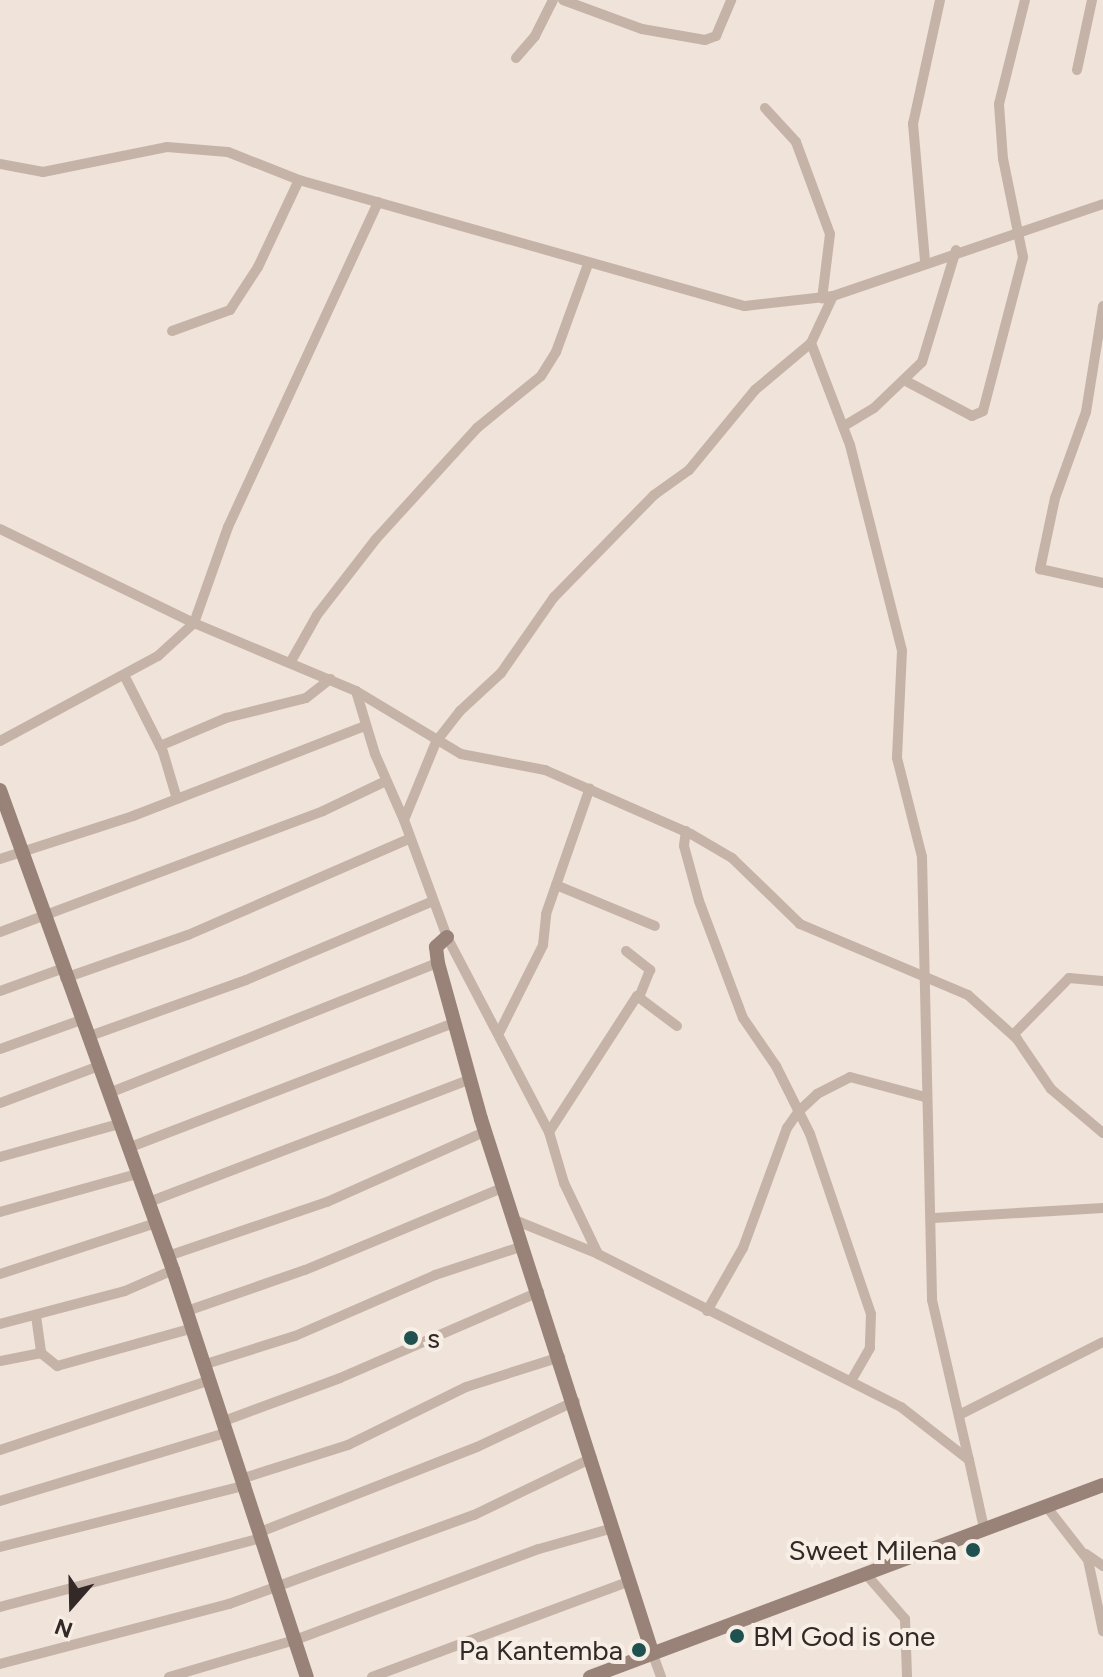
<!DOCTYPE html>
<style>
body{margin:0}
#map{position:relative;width:1103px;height:1677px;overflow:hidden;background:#efe3da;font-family:Figtree,sans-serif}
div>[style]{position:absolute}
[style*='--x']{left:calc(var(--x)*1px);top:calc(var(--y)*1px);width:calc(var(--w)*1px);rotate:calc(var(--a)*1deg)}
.street>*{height:10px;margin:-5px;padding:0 5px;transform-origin:5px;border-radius:5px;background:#c6b3a7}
.secondary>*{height:14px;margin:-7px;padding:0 7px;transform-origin:7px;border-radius:7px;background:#998278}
.dots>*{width:22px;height:22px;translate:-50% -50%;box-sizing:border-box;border:4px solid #f7eee5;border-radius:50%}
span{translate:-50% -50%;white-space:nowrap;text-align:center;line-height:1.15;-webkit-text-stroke:8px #f7eee5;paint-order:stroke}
.poi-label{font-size:28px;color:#332a27}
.left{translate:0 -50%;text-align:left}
.right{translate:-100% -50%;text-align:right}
.north{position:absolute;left:32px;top:1565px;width:80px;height:80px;-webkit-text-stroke:6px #f7eee5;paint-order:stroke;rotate:200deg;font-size:22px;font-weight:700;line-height:32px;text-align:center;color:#332a27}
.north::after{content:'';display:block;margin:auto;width:28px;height:36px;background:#332a27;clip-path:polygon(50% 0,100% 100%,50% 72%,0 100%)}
</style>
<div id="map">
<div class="street">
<i style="--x:563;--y:0;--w:84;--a:20.2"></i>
<i style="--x:642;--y:29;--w:64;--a:9.9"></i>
<i style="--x:705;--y:40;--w:12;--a:-20"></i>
<i style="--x:716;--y:36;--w:39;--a:-67"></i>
<i style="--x:516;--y:58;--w:29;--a:-49"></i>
<i style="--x:535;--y:36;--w:40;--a:-63.4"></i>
<i style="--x:1077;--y:70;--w:72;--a:-77.9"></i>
<i style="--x:765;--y:108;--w:46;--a:47.6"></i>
<i style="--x:796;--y:142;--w:98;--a:69.7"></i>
<i style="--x:830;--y:234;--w:65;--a:97"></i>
<i style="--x:0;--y:164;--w:44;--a:10.5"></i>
<i style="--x:43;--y:172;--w:126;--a:-11.4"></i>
<i style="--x:167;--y:147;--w:61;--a:4.7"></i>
<i style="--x:228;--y:152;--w:76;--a:21.5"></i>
<i style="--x:299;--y:180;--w:463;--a:15.8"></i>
<i style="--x:745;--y:306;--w:89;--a:-6.5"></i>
<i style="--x:833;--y:296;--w:285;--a:-18.8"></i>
<i style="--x:925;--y:261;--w:138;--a:-95"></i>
<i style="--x:913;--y:124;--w:127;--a:-77.7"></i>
<i style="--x:833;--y:296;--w:52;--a:115.1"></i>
<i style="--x:811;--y:343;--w:73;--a:140"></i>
<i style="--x:755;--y:390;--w:104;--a:129.5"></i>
<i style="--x:689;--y:470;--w:43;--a:144.5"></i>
<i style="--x:654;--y:495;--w:143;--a:134.4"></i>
<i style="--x:554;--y:597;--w:93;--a:124.9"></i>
<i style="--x:501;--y:673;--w:56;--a:137.2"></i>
<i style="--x:460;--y:711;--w:39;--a:128"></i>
<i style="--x:436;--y:742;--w:84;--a:112.3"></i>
<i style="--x:404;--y:820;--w:125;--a:69.8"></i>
<i style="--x:447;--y:937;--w:220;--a:62.4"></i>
<i style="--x:549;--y:1132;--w:53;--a:73.6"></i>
<i style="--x:564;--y:1183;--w:79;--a:64.4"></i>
<i style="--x:598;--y:1254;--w:339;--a:26.8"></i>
<i style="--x:901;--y:1407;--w:86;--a:37.9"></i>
<i style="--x:969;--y:1460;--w:70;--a:77.6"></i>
<i style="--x:1103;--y:306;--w:107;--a:99.1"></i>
<i style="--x:1086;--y:412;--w:91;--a:109.8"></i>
<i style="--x:1055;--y:498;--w:73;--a:101.9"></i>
<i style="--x:1040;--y:569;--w:65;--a:12.5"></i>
<i style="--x:172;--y:331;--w:62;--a:-19.9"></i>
<i style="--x:230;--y:310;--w:51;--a:-56.9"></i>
<i style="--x:258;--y:267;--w:96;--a:-64.8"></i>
<i style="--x:811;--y:343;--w:109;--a:69.1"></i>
<i style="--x:850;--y:445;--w:212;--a:75.8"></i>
<i style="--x:902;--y:651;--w:107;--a:92.7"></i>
<i style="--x:897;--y:758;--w:102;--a:75.8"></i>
<i style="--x:922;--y:857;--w:443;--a:88.7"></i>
<i style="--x:932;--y:1300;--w:164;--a:77"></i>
<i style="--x:904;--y:380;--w:77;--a:27.9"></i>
<i style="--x:972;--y:416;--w:12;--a:-24"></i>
<i style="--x:983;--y:411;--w:159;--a:-75.4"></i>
<i style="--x:1023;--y:257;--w:100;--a:-101.5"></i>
<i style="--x:1003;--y:159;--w:55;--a:-94.2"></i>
<i style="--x:999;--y:104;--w:107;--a:-76"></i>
<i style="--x:844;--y:426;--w:35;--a:-31"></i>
<i style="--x:874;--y:408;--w:66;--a:-43.8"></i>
<i style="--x:922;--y:362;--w:117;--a:-73.1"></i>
<i style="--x:0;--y:529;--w:216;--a:25.9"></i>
<i style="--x:194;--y:623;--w:176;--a:22.8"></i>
<i style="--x:356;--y:691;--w:122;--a:31"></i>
<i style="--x:461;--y:754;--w:86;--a:10.8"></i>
<i style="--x:545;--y:770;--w:159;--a:23.7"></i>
<i style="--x:691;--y:834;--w:48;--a:30.3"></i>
<i style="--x:732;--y:858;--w:95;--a:44.1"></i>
<i style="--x:800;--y:924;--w:182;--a:22.9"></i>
<i style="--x:968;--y:995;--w:66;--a:41.9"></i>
<i style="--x:1017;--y:1039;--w:60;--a:55.8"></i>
<i style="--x:1051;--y:1089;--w:68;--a:40.2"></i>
<i style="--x:290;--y:663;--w:55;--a:-60.6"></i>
<i style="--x:317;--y:615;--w:96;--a:-52.2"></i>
<i style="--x:376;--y:539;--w:150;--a:-47.7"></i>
<i style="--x:477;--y:428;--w:82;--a:-39.1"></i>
<i style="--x:541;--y:376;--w:28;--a:-58"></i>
<i style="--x:556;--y:352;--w:94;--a:-70"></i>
<i style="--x:124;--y:675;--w:86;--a:63.1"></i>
<i style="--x:163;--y:752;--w:49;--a:73.4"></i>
<i style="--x:356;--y:691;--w:66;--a:73.2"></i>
<i style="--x:375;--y:754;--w:72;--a:66.3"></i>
<i style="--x:0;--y:741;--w:179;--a:-28.3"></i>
<i style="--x:158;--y:656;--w:49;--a:-42.5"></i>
<i style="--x:194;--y:623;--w:102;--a:-70.5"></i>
<i style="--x:228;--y:527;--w:358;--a:-65.2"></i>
<i style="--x:160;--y:746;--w:72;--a:-23"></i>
<i style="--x:226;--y:718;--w:82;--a:-14"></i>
<i style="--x:306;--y:698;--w:31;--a:-38"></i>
<i style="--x:686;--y:831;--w:15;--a:98"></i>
<i style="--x:684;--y:846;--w:57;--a:74.7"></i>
<i style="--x:699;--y:901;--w:125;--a:69.4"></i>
<i style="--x:743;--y:1018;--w:58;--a:55.5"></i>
<i style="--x:776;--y:1066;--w:76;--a:63.4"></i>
<i style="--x:810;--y:1134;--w:190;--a:71.3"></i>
<i style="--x:871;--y:1314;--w:34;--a:92"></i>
<i style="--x:870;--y:1348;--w:36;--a:120"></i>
<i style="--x:0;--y:859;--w:140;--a:-17.9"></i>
<i style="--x:133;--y:816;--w:249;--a:-21.2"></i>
<i style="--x:556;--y:885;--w:107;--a:22.5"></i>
<i style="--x:0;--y:932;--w:345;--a:-20.5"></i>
<i style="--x:323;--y:811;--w:70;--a:-25.5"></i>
<i style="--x:626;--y:951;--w:31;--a:38"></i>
<i style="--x:650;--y:970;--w:27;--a:112"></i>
<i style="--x:65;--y:978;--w:130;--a:-19.3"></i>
<i style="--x:188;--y:935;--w:241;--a:-23.5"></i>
<i style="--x:0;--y:991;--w:65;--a:-19.8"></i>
<i style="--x:500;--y:1031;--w:96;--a:-63.4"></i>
<i style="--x:543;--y:945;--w:31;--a:-84"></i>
<i style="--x:546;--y:914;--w:133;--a:-70.8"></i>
<i style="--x:1013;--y:1035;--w:80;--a:-45.5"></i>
<i style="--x:1069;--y:978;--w:34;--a:5"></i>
<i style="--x:87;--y:1037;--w:169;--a:-19.7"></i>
<i style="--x:246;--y:980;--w:201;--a:-22.9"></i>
<i style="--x:0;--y:1049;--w:86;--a:-19.7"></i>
<i style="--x:109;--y:1093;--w:354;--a:-21.6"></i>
<i style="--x:0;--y:1103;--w:106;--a:-20.5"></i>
<i style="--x:549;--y:1132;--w:162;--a:-57.1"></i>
<i style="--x:637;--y:996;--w:50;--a:36.9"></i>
<i style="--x:128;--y:1148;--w:349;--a:-21"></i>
<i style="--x:0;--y:1157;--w:123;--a:-15.5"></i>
<i style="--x:149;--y:1202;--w:345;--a:-20.9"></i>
<i style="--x:0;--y:1212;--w:142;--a:-15.5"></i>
<i style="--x:934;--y:1218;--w:169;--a:-3.4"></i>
<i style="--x:512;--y:1219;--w:93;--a:22.1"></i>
<i style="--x:168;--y:1256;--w:168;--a:-18.8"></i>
<i style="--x:327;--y:1202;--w:172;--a:-24"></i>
<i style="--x:0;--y:1274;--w:164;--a:-18.1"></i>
<i style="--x:187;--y:1311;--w:125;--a:-19.2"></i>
<i style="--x:305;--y:1270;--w:213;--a:-22.6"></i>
<i style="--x:707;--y:1311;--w:73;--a:-60.3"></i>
<i style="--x:743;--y:1248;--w:128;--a:-69.9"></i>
<i style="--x:787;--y:1128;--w:19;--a:-55"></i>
<i style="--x:798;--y:1112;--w:26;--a:-43"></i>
<i style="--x:817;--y:1094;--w:37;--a:-27"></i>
<i style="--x:850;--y:1077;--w:78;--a:14.9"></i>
<i style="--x:36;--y:1316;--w:37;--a:82"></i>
<i style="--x:41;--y:1353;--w:21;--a:39"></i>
<i style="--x:57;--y:1366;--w:141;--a:-15.6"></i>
<i style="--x:0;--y:1324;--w:129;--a:-14.8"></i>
<i style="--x:125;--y:1291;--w:52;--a:-23.6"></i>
<i style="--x:0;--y:1361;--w:42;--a:-11"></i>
<i style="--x:206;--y:1364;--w:93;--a:-17.5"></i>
<i style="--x:295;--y:1336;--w:153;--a:-23.5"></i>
<i style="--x:435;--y:1275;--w:93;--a:-18.2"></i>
<i style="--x:959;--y:1415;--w:161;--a:-26.9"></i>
<i style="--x:224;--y:1421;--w:124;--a:-20.3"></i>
<i style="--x:340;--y:1378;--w:217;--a:-23.4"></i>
<i style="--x:0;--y:1450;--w:221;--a:-18.4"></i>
<i style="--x:244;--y:1478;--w:109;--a:-17.6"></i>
<i style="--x:348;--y:1445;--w:131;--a:-26.2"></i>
<i style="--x:466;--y:1387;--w:99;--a:-17.7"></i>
<i style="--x:0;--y:1501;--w:238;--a:-16.8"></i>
<i style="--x:1046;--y:1506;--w:68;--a:52.1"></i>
<i style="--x:1088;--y:1560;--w:73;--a:78.1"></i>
<i style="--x:260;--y:1532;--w:233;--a:-21.4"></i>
<i style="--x:477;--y:1447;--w:108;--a:-25.1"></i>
<i style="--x:0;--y:1547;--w:254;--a:-14.1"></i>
<i style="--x:1086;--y:1554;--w:21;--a:35"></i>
<i style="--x:865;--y:1573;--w:61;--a:49"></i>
<i style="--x:905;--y:1619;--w:58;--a:88"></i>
<i style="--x:0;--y:1607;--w:270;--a:-14.8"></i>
<i style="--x:652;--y:1652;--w:27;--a:70"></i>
<i style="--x:0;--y:1664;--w:237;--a:-14.7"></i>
<i style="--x:229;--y:1604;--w:261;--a:-20"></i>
<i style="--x:474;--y:1515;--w:131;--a:-25.8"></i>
<i style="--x:169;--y:1677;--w:131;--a:-16.4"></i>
<i style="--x:295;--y:1640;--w:260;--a:-20.5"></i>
<i style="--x:539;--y:1549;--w:77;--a:-15.8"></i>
<i style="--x:372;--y:1677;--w:273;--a:-20.4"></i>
</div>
<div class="secondary">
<i style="--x:0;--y:790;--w:510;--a:70.18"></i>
<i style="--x:173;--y:1270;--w:428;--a:71.8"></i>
<i style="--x:447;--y:937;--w:15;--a:138"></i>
<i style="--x:436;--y:947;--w:16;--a:83"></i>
<i style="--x:438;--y:963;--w:162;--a:74.6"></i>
<i style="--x:481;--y:1119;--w:560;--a:72.21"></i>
<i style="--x:590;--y:1677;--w:548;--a:-20.52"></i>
</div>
<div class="dots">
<i style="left:411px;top:1338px;background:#205151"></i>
<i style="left:973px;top:1550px;background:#205151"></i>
<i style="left:737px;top:1636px;background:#205151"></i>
<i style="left:639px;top:1650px;background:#205151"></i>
</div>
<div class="poi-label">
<span class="left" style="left:427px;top:1338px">s</span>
<span class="right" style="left:957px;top:1550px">Sweet Milena</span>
<span class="left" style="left:753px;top:1636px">BM God is one</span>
<span class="right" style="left:623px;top:1650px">Pa Kantemba</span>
</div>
<div class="north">N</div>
</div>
